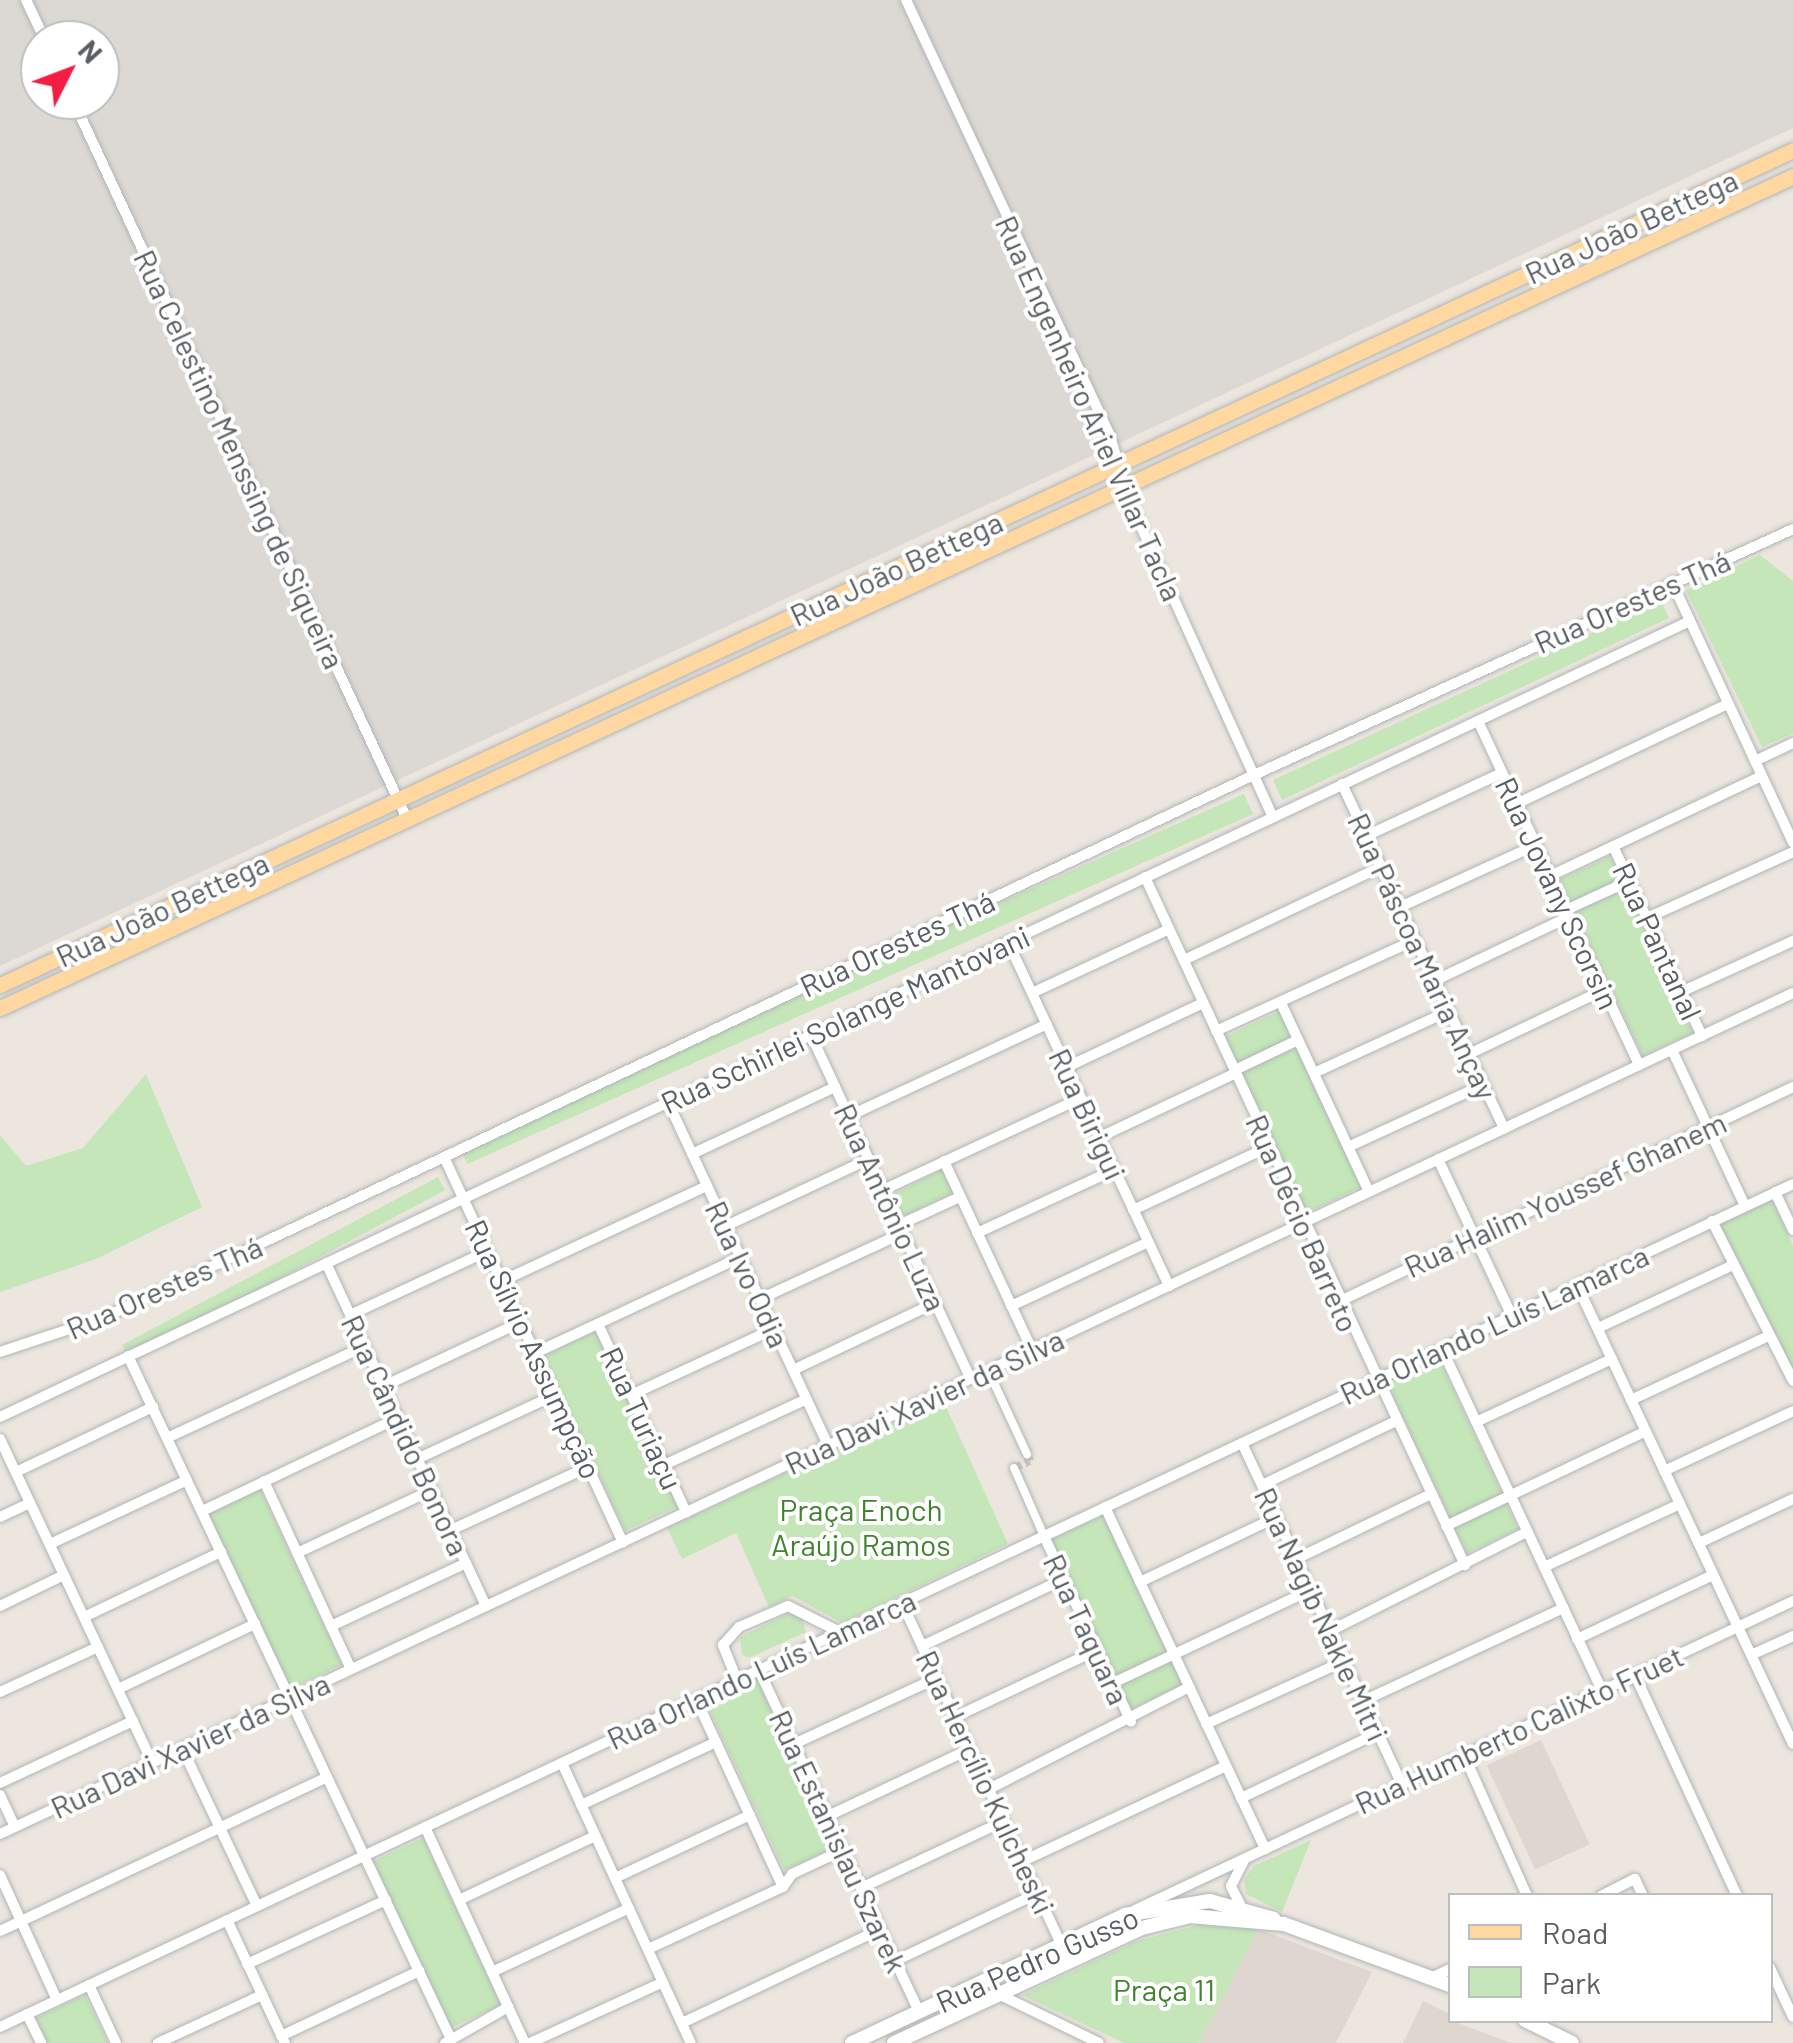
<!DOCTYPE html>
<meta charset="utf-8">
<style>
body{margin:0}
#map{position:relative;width:1793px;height:2043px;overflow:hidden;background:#ece6de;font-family:Barlow,sans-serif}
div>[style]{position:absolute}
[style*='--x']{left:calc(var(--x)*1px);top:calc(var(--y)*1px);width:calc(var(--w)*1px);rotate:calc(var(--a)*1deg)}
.industrial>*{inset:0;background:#dcd8d3}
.education>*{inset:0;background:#dfd7cf;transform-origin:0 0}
.green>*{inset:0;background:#c4e6b8;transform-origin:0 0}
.pedestrian-tunnel>*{height:8px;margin-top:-4px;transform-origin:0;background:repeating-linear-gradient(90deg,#c7c4bf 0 8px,transparent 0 12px)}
.roads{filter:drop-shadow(0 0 2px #b0b5b8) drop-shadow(0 0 2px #b0b5b8)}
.pedestrian>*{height:8px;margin:-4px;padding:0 4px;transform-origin:4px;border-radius:4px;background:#fff}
.minor>*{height:10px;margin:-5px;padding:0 5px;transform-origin:5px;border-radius:5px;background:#fff}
.secondary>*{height:14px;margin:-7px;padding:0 7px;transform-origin:7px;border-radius:7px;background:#fff}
.primary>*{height:15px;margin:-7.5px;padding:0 7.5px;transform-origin:7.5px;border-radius:7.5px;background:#ffd7a1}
span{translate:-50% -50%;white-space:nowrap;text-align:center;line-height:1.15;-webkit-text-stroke:8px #fff;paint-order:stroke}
.street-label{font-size:30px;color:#585e61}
.park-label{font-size:30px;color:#40832e}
.legend{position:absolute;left:1448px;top:1893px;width:325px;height:130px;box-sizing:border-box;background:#fff;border:2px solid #bcbfc0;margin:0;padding:12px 18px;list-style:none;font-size:30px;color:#585e61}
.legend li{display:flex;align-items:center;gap:20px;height:50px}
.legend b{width:50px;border:2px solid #bcbfc0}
.north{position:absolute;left:20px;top:20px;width:100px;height:100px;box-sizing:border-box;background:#fff;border:2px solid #bcbfc0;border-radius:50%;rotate:48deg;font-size:28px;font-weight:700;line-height:40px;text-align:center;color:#585e61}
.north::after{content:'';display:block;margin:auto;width:35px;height:45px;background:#f41d44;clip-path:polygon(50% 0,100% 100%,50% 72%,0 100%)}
</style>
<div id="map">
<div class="industrial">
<i style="clip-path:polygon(evenodd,0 0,1793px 0,1793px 128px,0 966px,0 0,40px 40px,100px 40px,100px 100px,40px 100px,40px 40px)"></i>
</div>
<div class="education">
<i style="left:1541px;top:1740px;width:115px;height:60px;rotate:65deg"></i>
<i style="clip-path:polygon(1258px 1929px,1372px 1972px,1336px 2043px,1199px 2043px)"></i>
<i style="clip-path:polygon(1423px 2001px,1450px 2014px,1450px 2020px,1511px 2043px,1403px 2043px)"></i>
</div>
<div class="green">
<i style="clip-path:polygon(1760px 555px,1793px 581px,1793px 733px,1762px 747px,1686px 590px)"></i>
<i style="clip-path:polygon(1661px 601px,1669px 618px,1282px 800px,1273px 780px)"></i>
<i style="left:1244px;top:794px;width:22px;height:860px;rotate:66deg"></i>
<i style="left:1610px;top:856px;width:195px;height:55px;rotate:65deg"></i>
<i style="left:1280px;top:1011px;width:194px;height:62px;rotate:65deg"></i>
<i style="clip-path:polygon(146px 1074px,202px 1207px,96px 1259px,0 1292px,0 1135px,26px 1166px,83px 1148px)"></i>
<i style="left:942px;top:1170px;width:25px;height:57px;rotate:64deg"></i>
<i style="left:438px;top:1177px;width:15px;height:358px;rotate:62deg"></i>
<i style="clip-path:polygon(1772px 1200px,1793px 1245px,1793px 1369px,1720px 1224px)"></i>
<i style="left:597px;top:1331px;width:193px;height:59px;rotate:65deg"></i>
<i style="left:1438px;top:1357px;width:190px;height:57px;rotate:65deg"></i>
<i style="clip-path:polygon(943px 1400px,1008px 1544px,842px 1623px,793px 1596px,769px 1607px,736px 1533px,682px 1559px,667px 1528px)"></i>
<i style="left:260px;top:1489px;width:194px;height:57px;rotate:65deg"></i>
<i style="left:1104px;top:1515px;width:187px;height:59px;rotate:65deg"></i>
<i style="clip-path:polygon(789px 1613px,802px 1617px,806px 1632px,749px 1658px,742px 1655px,740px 1637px)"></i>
<i style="left:756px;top:1677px;width:187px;height:56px;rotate:65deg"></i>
<i style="left:423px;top:1838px;width:184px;height:55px;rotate:65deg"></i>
<i style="clip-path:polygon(1311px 1840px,1282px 1912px,1246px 1894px,1244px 1880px,1254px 1866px)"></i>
<i style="clip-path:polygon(1198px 1925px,1258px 1929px,1199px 2043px,1124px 2043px,1022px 1995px,1137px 1941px)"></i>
<i style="clip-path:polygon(85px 1995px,108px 2043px,48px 2043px,36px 2018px)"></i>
</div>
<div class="pedestrian-tunnel">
<i style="--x:1014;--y:1468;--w:17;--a:-24"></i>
<i style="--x:1030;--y:1461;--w:8;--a:-113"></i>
</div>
<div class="roads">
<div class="pedestrian">
<i style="--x:988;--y:1370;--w:93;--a:65.1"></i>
<i style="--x:1014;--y:1468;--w:74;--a:66.2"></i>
</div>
<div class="minor">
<i style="--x:26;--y:0;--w:44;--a:64.6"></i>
<i style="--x:906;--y:0;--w:481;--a:64.9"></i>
<i style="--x:1110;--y:436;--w:67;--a:73.5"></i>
<i style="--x:1129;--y:500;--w:348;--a:65.6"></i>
<i style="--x:73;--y:100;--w:793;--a:65.08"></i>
<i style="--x:1672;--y:582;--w:288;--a:65.1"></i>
<i style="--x:1478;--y:721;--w:380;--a:64.9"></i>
<i style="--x:1755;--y:761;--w:42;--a:-25.3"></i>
<i style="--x:1342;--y:784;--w:381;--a:64.8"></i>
<i style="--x:1516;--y:804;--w:234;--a:-25.3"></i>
<i style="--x:1366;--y:836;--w:150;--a:-24.9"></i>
<i style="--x:1613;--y:846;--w:210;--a:64.9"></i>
<i style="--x:1550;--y:876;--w:234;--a:-25.3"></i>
<i style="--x:1145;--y:877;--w:759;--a:65.06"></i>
<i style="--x:1400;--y:907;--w:149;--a:-24.5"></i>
<i style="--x:1566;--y:910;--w:69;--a:-24.7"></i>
<i style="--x:1647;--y:918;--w:160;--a:-24.3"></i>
<i style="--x:1008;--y:942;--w:380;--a:64.9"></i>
<i style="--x:1184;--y:960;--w:218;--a:-25.3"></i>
<i style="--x:1434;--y:981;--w:149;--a:-25.4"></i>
<i style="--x:1681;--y:992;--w:123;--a:-24.5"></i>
<i style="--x:1032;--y:993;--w:151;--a:-25"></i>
<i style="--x:1281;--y:1003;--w:208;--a:65"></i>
<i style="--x:1216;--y:1031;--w:219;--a:-24.6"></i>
<i style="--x:811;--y:1035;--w:379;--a:65.1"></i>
<i style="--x:1672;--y:1050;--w:172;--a:64.9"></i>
<i style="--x:1469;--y:1054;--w:149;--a:-25.4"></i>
<i style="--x:1067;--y:1067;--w:150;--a:-25.2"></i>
<i style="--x:1235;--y:1070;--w:70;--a:-25.5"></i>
<i style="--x:1314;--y:1073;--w:149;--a:-24.7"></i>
<i style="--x:668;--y:1102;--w:378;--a:65"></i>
<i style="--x:849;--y:1116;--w:218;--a:-24.9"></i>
<i style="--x:1100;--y:1137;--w:150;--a:-25.2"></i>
<i style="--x:1348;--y:1147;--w:149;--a:-24.7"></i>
<i style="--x:692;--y:1154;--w:158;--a:-25.1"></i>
<i style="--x:444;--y:1157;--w:425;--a:65.1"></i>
<i style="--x:1438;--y:1159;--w:174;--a:64.8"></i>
<i style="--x:944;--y:1161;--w:208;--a:65"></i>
<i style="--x:883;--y:1190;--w:218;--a:-24.9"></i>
<i style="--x:1775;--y:1192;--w:42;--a:64.7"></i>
<i style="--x:1133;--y:1210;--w:151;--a:-25"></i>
<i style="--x:1712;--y:1221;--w:179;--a:63.1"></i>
<i style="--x:899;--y:1225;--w:67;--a:-24.7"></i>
<i style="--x:726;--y:1226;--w:158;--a:-25.1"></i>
<i style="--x:977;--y:1233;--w:151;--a:-24.7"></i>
<i style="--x:326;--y:1263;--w:378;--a:65"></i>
<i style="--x:502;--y:1281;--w:226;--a:-24.9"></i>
<i style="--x:1577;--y:1285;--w:507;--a:64.8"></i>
<i style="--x:760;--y:1299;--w:157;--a:-24.8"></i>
<i style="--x:1338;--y:1302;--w:503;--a:-25.29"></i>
<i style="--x:1011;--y:1306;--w:151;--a:-25"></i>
<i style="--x:350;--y:1315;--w:152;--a:-24.9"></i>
<i style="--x:598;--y:1324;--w:208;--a:64.9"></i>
<i style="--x:1598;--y:1328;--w:149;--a:-25"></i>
<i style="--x:1442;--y:1349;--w:378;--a:64.9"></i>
<i style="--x:0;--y:1352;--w:108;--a:-18.3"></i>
<i style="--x:103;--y:1318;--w:1273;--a:-25.26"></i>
<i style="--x:1254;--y:775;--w:592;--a:-24.53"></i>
<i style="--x:535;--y:1353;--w:227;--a:-25"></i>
<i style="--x:128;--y:1356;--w:751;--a:64.7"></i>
<i style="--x:793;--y:1370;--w:157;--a:-25.3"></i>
<i style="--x:384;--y:1386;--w:151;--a:-25"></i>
<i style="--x:631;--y:1395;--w:157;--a:-24.8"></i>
<i style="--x:1631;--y:1400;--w:149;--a:-25"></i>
<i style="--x:0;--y:1417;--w:1868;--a:-25.22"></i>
<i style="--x:1476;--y:1422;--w:150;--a:-24.9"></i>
<i style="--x:167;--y:1438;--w:218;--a:-24.9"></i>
<i style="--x:0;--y:1439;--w:357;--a:64.8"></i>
<i style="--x:1242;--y:1443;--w:378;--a:64.9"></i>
<i style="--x:417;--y:1459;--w:152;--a:-24.9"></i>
<i style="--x:664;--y:1465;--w:157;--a:-24.8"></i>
<i style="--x:1664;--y:1471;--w:142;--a:-24.9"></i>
<i style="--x:16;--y:1472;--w:152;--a:-25.4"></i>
<i style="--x:264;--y:1481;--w:207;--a:65.2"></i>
<i style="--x:1262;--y:1485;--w:148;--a:-25.5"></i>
<i style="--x:1105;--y:1507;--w:378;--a:64.9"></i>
<i style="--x:202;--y:1511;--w:217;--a:-25.4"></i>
<i style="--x:0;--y:1517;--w:33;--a:-25"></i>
<i style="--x:1446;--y:1526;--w:221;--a:-25.4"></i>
<i style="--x:451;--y:1530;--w:151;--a:-24.7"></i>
<i style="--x:1044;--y:1536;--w:205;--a:64.9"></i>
<i style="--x:1699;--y:1543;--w:104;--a:-25.1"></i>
<i style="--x:50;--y:1544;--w:151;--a:-25"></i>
<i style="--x:297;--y:1553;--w:149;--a:-25"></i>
<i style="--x:1296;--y:1559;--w:150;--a:-25.7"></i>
<i style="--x:1544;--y:1567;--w:150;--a:-24.9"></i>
<i style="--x:1140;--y:1582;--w:152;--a:-25.4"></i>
<i style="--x:902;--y:1603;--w:395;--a:65"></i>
<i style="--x:0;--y:1606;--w:71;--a:-25.8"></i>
<i style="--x:84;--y:1617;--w:152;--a:-25.4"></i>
<i style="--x:331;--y:1626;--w:149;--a:-25"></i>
<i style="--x:1330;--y:1631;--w:220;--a:-26.7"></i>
<i style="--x:1577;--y:1639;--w:150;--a:-25.2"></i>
<i style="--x:922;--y:1646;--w:157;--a:-25.3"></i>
<i style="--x:1751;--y:1655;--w:46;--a:-24.3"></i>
<i style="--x:759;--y:1670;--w:377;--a:64.9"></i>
<i style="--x:1635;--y:1675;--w:243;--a:65.2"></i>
<i style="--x:737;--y:1680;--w:38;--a:-112"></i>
<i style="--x:723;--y:1645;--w:24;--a:-48"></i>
<i style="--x:739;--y:1627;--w:53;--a:-23.2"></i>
<i style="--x:788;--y:1606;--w:58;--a:26.6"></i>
<i style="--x:1113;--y:1683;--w:219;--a:-25.2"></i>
<i style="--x:118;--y:1689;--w:152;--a:-25.4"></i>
<i style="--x:0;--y:1692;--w:108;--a:-24.7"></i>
<i style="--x:696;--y:1699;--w:207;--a:65.2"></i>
<i style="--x:1363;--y:1701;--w:221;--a:-24.9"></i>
<i style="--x:955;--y:1717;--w:157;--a:-25.3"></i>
<i style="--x:1206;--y:1724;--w:152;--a:-24.5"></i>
<i style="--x:794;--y:1744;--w:157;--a:-24.8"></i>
<i style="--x:182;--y:1748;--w:175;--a:64.6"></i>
<i style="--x:1464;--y:1755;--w:154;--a:65.9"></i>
<i style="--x:562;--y:1763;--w:308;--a:65.3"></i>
<i style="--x:0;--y:1783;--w:147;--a:-25"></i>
<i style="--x:989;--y:1789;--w:225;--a:-27"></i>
<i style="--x:0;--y:1795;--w:35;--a:65"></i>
<i style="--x:1241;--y:1798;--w:152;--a:-25.4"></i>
<i style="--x:581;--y:1805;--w:149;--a:-25"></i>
<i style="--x:828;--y:1816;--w:157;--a:-25.3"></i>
<i style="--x:425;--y:1827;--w:238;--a:65.2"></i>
<i style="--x:0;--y:1834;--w:1980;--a:-25.13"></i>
<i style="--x:1023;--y:1861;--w:224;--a:-25.1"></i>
<i style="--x:0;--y:1875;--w:137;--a:65.5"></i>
<i style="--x:615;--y:1878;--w:149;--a:-25"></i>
<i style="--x:861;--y:1888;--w:158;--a:-25.1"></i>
<i style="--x:1601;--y:1896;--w:38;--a:-27"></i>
<i style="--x:1635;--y:1879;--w:19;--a:65"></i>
<i style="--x:459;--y:1900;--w:150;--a:-25.2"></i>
<i style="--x:1240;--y:1904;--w:20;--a:-117"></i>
<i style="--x:1231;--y:1886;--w:30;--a:-63"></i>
<i style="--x:1135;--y:1910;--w:727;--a:-25.15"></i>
<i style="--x:227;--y:1920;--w:136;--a:64.8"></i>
<i style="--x:0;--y:1931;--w:361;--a:-25.2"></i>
<i style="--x:648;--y:1949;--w:149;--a:-24.7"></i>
<i style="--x:783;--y:1887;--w:16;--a:-55"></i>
<i style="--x:792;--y:1874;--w:56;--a:-25.2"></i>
<i style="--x:895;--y:1961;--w:158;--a:-25.4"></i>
<i style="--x:247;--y:1964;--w:153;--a:-24.7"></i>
<i style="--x:1770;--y:1968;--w:54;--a:64.9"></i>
<i style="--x:492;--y:1972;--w:151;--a:-25"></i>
<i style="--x:1433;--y:1977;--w:19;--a:-25"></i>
<i style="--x:990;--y:1978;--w:18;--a:63"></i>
<i style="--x:998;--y:1994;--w:112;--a:25.9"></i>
<i style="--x:89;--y:1985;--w:64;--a:65"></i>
<i style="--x:27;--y:2014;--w:32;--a:64"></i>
<i style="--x:682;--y:2023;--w:220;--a:-25.3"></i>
<i style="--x:0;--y:2027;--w:1981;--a:-25.18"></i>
<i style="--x:281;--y:2036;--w:153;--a:-25.2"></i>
<i style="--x:158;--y:2043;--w:115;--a:-24.8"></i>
<i style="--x:445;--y:2043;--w:73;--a:-29.7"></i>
<i style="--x:530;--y:2043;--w:146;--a:-24.6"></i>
</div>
<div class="secondary">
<i style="--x:1525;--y:2020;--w:52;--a:26.1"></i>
<i style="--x:852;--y:2043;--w:302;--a:-25.1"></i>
<i style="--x:1125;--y:1915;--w:86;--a:-9.4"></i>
<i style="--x:1210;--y:1901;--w:66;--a:15.7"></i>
<i style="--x:894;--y:2043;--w:273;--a:-24.9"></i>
<i style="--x:1142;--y:1928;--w:49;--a:-14"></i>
<i style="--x:1190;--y:1916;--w:94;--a:4.9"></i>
<i style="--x:1284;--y:1924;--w:177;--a:20.2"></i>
</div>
<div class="primary">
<i style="--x:0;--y:985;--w:1978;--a:-24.97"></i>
<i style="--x:0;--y:1008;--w:1977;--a:-24.89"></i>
</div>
</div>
<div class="street-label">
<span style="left:1631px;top:226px;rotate:-25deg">Rua João Bettega</span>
<span style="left:1090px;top:408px;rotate:66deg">Rua Engenheiro Ariel Villar Tacla</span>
<span style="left:240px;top:459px;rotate:65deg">Rua Celestino Menssing de Siqueira</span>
<span style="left:896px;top:568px;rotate:-25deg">Rua João Bettega</span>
<span style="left:1632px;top:601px;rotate:-24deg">Rua Orestes Thá</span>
<span style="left:1558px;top:893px;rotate:65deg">Rua Jovany Scorsin</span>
<span style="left:162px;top:909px;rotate:-25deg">Rua João Bettega</span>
<span style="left:1658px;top:941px;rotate:65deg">Rua Pantanal</span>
<span style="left:897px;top:943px;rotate:-25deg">Rua Orestes Thá</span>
<span style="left:1423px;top:956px;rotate:65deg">Rua Páscoa Maria Ançay</span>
<span style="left:845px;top:1019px;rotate:-25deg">Rua Schirlei Solange Mantovani</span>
<span style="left:1088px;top:1114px;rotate:65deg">Rua Birigui</span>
<span style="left:1565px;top:1194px;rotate:-25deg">Rua Halim Youssef Ghanem</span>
<span style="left:891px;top:1207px;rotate:65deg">Rua Antônio Luza</span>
<span style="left:1303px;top:1223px;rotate:66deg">Rua Décio Barreto</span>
<span style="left:748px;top:1274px;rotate:65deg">Rua Ivo Odia</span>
<span style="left:164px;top:1287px;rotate:-24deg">Rua Orestes Thá</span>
<span style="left:1494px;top:1324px;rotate:-25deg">Rua Orlando Luís Lamarca</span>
<span style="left:534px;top:1349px;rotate:65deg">Rua Sílvio Assumpção</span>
<span style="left:924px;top:1401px;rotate:-25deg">Rua Davi Xavier da Silva</span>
<span style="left:642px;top:1418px;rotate:65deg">Rua Turiaçu</span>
<span style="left:406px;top:1435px;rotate:65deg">Rua Cândido Bonora</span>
<span style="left:1322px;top:1614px;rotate:65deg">Rua Nagib Nakle Mitri</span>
<span style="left:1087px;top:1629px;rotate:65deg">Rua Taquara</span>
<span style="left:761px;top:1669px;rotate:-25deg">Rua Orlando Luís Lamarca</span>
<span style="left:1519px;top:1729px;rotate:-25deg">Rua Humberto Calixto Fruet</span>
<span style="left:190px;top:1745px;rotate:-25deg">Rua Davi Xavier da Silva</span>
<span style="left:986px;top:1782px;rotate:65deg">Rua Hercílio Kulcheski</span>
<span style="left:839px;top:1841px;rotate:65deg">Rua Estanislau Szarek</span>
<span style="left:1037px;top:1959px;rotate:-24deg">Rua Pedro Gusso</span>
</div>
<div class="park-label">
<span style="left:861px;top:1526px">Praça Enoch<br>Araújo Ramos</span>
<span style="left:1164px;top:1989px">Praça 11</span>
</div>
<ul class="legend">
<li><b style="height:12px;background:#ffd7a1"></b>Road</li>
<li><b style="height:28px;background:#c4e6b8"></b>Park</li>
</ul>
<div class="north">N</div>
</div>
